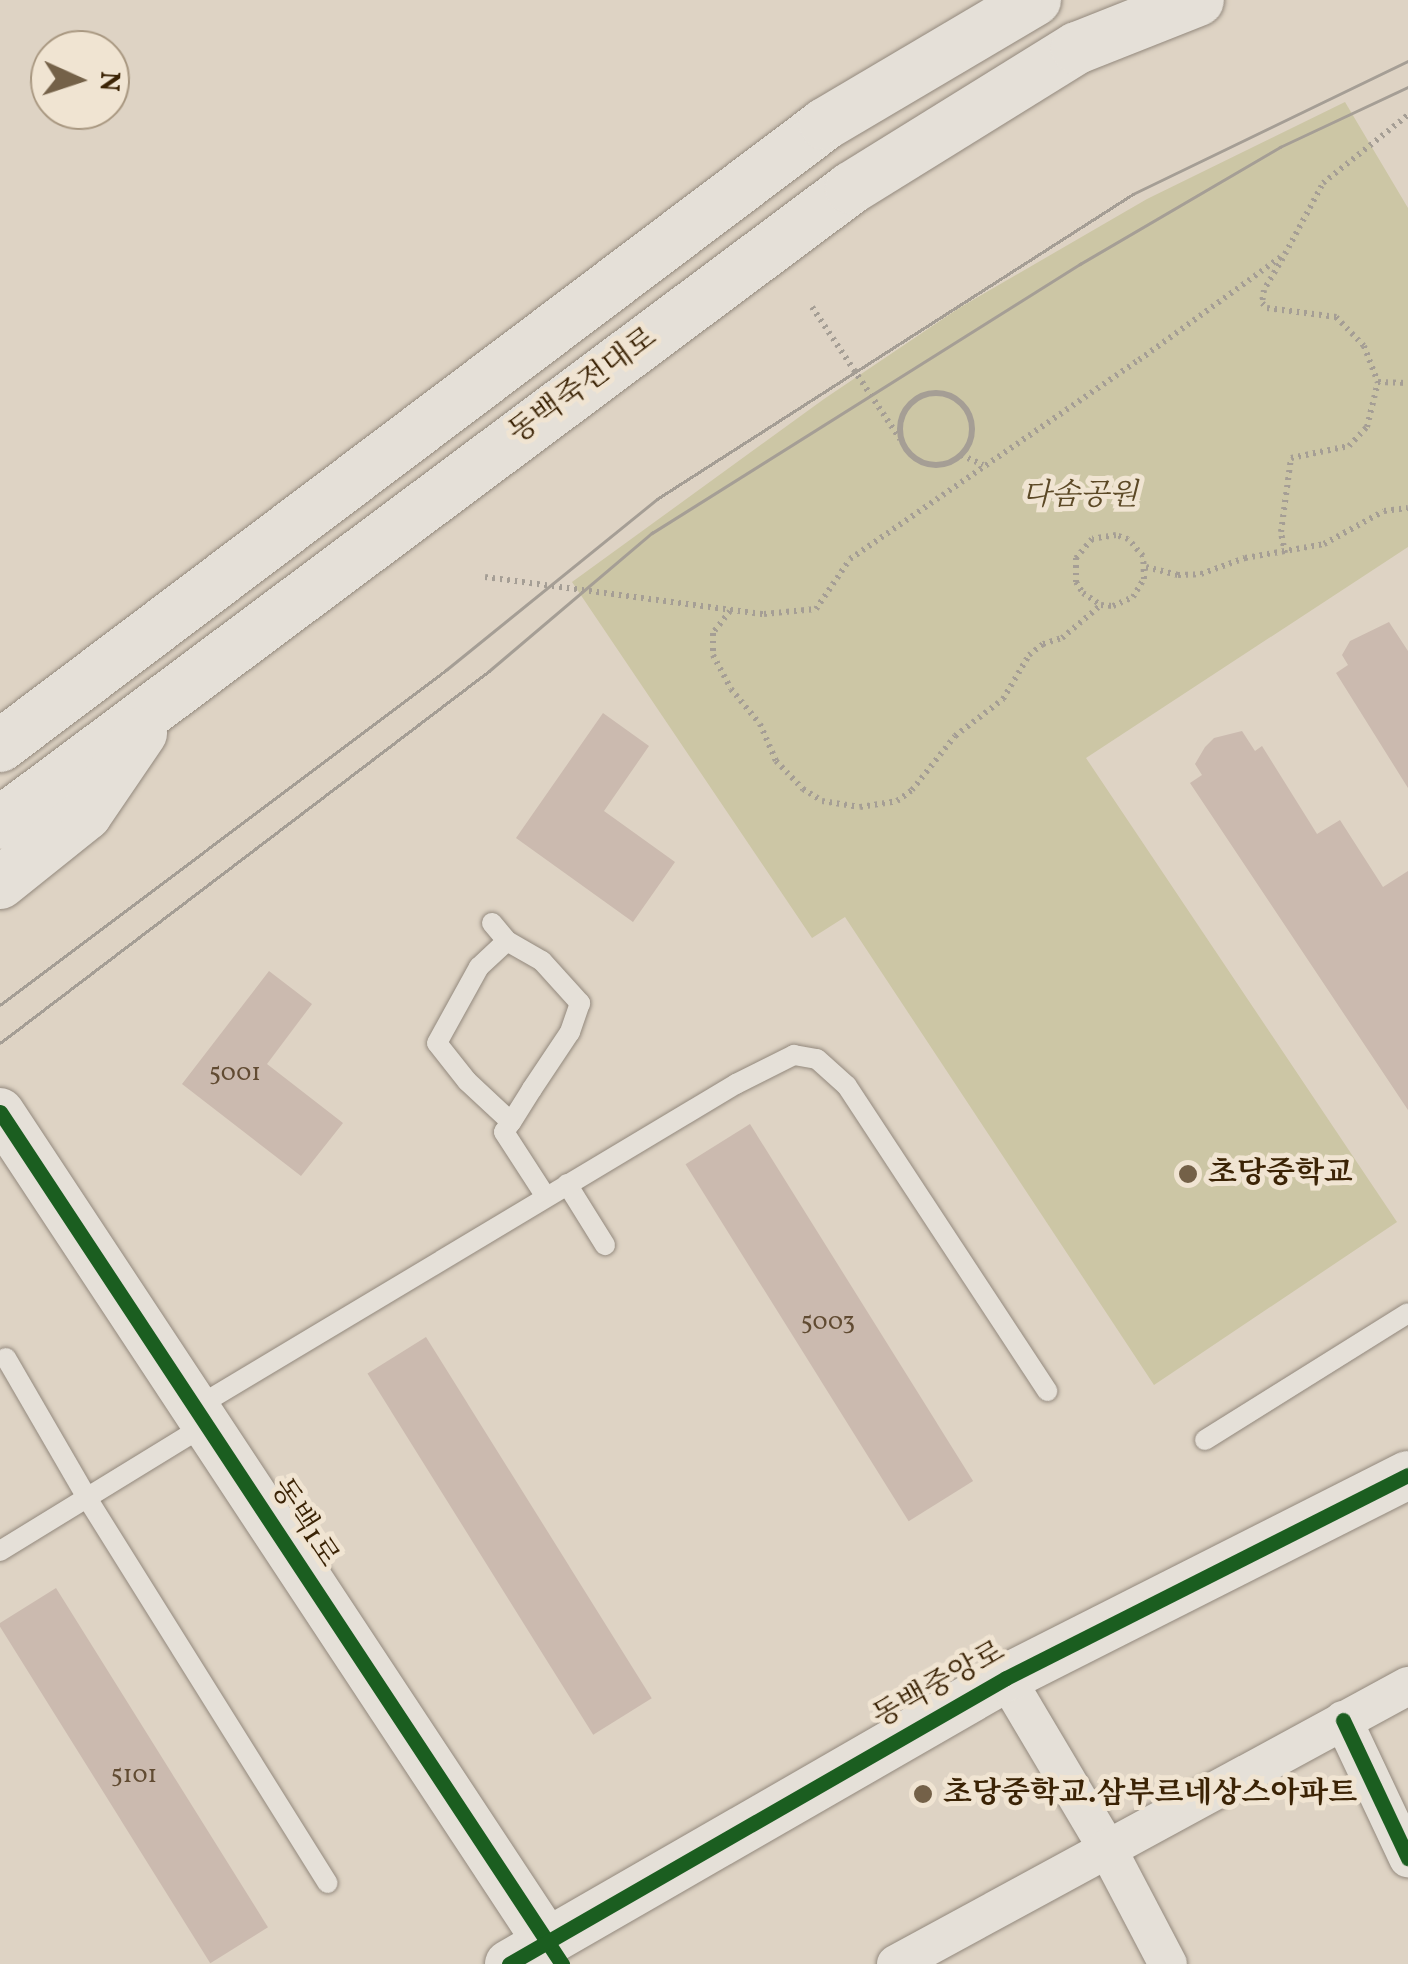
<!DOCTYPE html>
<meta charset="utf-8">
<style>
body{margin:0}
#map{position:relative;width:1408px;height:1964px;overflow:hidden;background:#ded3c4;font-family:Vollkorn,"Noto Serif KR",serif}
div>[style]{position:absolute}
[style*='--x']{left:calc(var(--x)*1px);top:calc(var(--y)*1px);width:calc(var(--w)*1px);rotate:calc(var(--a)*1deg)}
.green>*{inset:0;background:#ccc6a5}
.building>*{inset:0;background:#cbbaaf;transform-origin:0 0}
.path>*{height:6px;margin-top:-3px;transform-origin:0;background:repeating-linear-gradient(90deg,#a59e95 0 2.5px,transparent 0 7.5px)}
.path>.ring{margin:-3px;padding:0;box-sizing:content-box;background:none;border:6px solid #a59e95;border-radius:50%}
.roads{filter:drop-shadow(0 0 2px #93897d) drop-shadow(0 0 2px #93897d)}
.service>*{height:20px;margin:-10px;padding:0 10px;transform-origin:10px;border-radius:10px;background:#e5e0d8}
.minor>*{height:38px;margin:-19px;padding:0 19px;transform-origin:19px;border-radius:19px;background:#e5e0d8}
.tertiary>*{height:48px;margin:-24px;padding:0 24px;transform-origin:24px;border-radius:24px;background:#e5e0d8}
.secondary>*{height:52px;margin:-26px;padding:0 26px;transform-origin:26px;border-radius:26px;background:#e5e0d8}
.tram>*{height:2.5px;margin:-1.25px;padding:0 1.25px;transform-origin:1.25px;border-radius:1.25px;background:#a59e95}
.cycleway>*{height:15px;margin:-7.5px;padding:0 7.5px;transform-origin:7.5px;border-radius:7.5px;background:#1b5e20}
.dots>*{width:28px;height:28px;translate:-50% -50%;box-sizing:border-box;border:5px solid #f0e4d2;border-radius:50%}
span{translate:-50% -50%;white-space:nowrap;text-align:center;line-height:1.15;-webkit-text-stroke:10px #f0e4d2;paint-order:stroke}
.number-label{font-size:25px;color:#614b32}
.number-label span{-webkit-text-stroke-width:0}
.street-label{font-size:30px;color:#3b2305}
.park-label{font-size:30px;color:#5c4926;font-style:italic}
.poi-label{font-size:30px;color:#3b2305;font-weight:700}
.left{translate:0 -50%;text-align:left}
.north{position:absolute;left:30px;top:30px;width:100px;height:100px;box-sizing:border-box;background:#f0e4d2;border:2px solid #a89780;border-radius:50%;rotate:93deg;font-size:28px;font-weight:700;line-height:40px;text-align:center;color:#3b2305}
.north::after{content:'';display:block;margin:auto;width:35px;height:45px;background:#746148;clip-path:polygon(50% 0,100% 100%,50% 72%,0 100%)}
</style>
<div id="map">
<div class="green">
<i style="clip-path:polygon(1345px 102px,1408px 208px,1408px 547px,1086px 758px,1397px 1222px,1154px 1385px,845px 917px,812px 938px,572px 582px,824px 399px,959px 308px,1147px 199px)"></i>
</div>
<div class="building">
<i style="clip-path:polygon(1389px 622px,1408px 651px,1408px 788px,1336px 673px,1348px 665px,1342px 655px,1350px 641px)"></i>
<i style="clip-path:polygon(603px 713px,649px 746px,604px 811px,675px 862px,633px 922px,516px 838px)"></i>
<i style="clip-path:polygon(1242px 731px,1255px 751px,1262px 746px,1317px 834px,1340px 820px,1383px 887px,1408px 871px,1408px 1110px,1190px 783px,1202px 775px,1195px 764px,1205px 747px,1214px 738px)"></i>
<i style="clip-path:polygon(269px 971px,312px 1004px,267px 1064px,343px 1123px,301px 1176px,182px 1084px)"></i>
<i style="left:750px;top:1124px;width:421px;height:76px;rotate:58deg"></i>
<i style="left:426px;top:1337px;width:426px;height:69px;rotate:58deg"></i>
<i style="left:56px;top:1588px;width:400px;height:68px;rotate:58deg"></i>
</div>
<div class="path">
<i style="--x:1283;--y:258;--w:37;--a:121"></i>
<i style="--x:1264;--y:290;--w:13;--a:99"></i>
<i style="--x:1262;--y:303;--w:7;--a:45"></i>
<i style="--x:1267;--y:308;--w:70;--a:7.4"></i>
<i style="--x:1336;--y:317;--w:40;--a:46"></i>
<i style="--x:1364;--y:346;--w:39;--a:69"></i>
<i style="--x:812;--y:307;--w:159;--a:56.3"></i>
<i class="ring" style="left:900px;top:393px;width:66px;height:66px"></i>
<i style="--x:961;--y:455;--w:24;--a:24"></i>
<i style="--x:1285;--y:553;--w:21;--a:-101"></i>
<i style="--x:1281;--y:532;--w:75;--a:-82.3"></i>
<i style="--x:1291;--y:458;--w:59;--a:-11.7"></i>
<i style="--x:1349;--y:446;--w:26;--a:-47"></i>
<i style="--x:1367;--y:427;--w:46;--a:-76.3"></i>
<i style="--x:1378;--y:382;--w:30;--a:2"></i>
<i style="--x:1146;--y:567;--w:33;--a:14"></i>
<i style="--x:1178;--y:575;--w:23;--a:-2"></i>
<i style="--x:1201;--y:574;--w:47;--a:-20"></i>
<i style="--x:1245;--y:558;--w:80;--a:-10"></i>
<i style="--x:1324;--y:544;--w:68;--a:-28.8"></i>
<i style="--x:1384;--y:511;--w:24;--a:-7"></i>
<i style="--x:485;--y:577;--w:281;--a:7.6"></i>
<i style="--x:764;--y:614;--w:52;--a:-5.5"></i>
<i style="--x:816;--y:609;--w:60;--a:-55.8"></i>
<i style="--x:850;--y:559;--w:351;--a:-34.6"></i>
<i style="--x:1139;--y:360;--w:180;--a:-36"></i>
<i style="--x:1285;--y:254;--w:81;--a:-61.8"></i>
<i style="--x:1323;--y:183;--w:109;--a:-38.7"></i>
<i style="--x:730;--y:611;--w:28;--a:128"></i>
<i style="--x:713;--y:633;--w:22;--a:90"></i>
<i style="--x:713;--y:655;--w:38;--a:62"></i>
<i style="--x:731;--y:689;--w:45;--a:50.4"></i>
<i style="--x:760;--y:724;--w:40;--a:66.6"></i>
<i style="--x:776;--y:761;--w:39;--a:46"></i>
<i style="--x:803;--y:789;--w:22;--a:32"></i>
<i style="--x:822;--y:801;--w:38;--a:9"></i>
<i style="--x:860;--y:807;--w:37;--a:-9"></i>
<i style="--x:897;--y:801;--w:19;--a:-36"></i>
<i style="--x:912;--y:790;--w:69;--a:-51.5"></i>
<i style="--x:955;--y:736;--w:61;--a:-37.6"></i>
<i style="--x:1003;--y:699;--w:51;--a:-59.4"></i>
<i style="--x:1029;--y:655;--w:18;--a:-38"></i>
<i style="--x:1043;--y:644;--w:20;--a:-18"></i>
<i style="--x:1062;--y:638;--w:51;--a:-40.2"></i>
<i style="--x:1101;--y:605;--w:12;--a:5"></i>
<i style="--x:1113;--y:606;--w:22;--a:-24"></i>
<i style="--x:1133;--y:597;--w:21;--a:-59"></i>
<i style="--x:1144;--y:579;--w:23;--a:-92"></i>
<i style="--x:1143;--y:556;--w:23;--a:-131"></i>
<i style="--x:1128;--y:539;--w:13;--a:-162"></i>
<i style="--x:1116;--y:535;--w:24;--a:171"></i>
<i style="--x:1092;--y:539;--w:25;--a:130"></i>
<i style="--x:1076;--y:558;--w:24;--a:90"></i>
<i style="--x:1076;--y:582;--w:13;--a:58"></i>
<i style="--x:1083;--y:593;--w:22;--a:34"></i>
</div>
<div class="roads">
<div class="service">
<i style="--x:492;--y:923;--w:23;--a:50"></i>
<i style="--x:511;--y:1122;--w:60;--a:-137"></i>
<i style="--x:467;--y:1081;--w:48;--a:-128.3"></i>
<i style="--x:437;--y:1043;--w:87;--a:-61.1"></i>
<i style="--x:479;--y:967;--w:38;--a:-43"></i>
<i style="--x:507;--y:941;--w:40;--a:29.7"></i>
<i style="--x:542;--y:961;--w:57;--a:47.9"></i>
<i style="--x:580;--y:1003;--w:31;--a:109"></i>
<i style="--x:570;--y:1032;--w:69;--a:123.7"></i>
<i style="--x:532;--y:1089;--w:39;--a:122"></i>
<i style="--x:511;--y:1122;--w:12;--a:125"></i>
<i style="--x:504;--y:1132;--w:77;--a:57.1"></i>
<i style="--x:567;--y:1184;--w:72;--a:58.1"></i>
<i style="--x:6;--y:1358;--w:162;--a:59.9"></i>
<i style="--x:87;--y:1498;--w:454;--a:58"></i>
<i style="--x:195;--y:1408;--w:631;--a:-30.92"></i>
<i style="--x:736;--y:1084;--w:65;--a:-26.6"></i>
<i style="--x:794;--y:1055;--w:23;--a:10"></i>
<i style="--x:817;--y:1059;--w:40;--a:42"></i>
<i style="--x:847;--y:1086;--w:365;--a:56.7"></i>
<i style="--x:1205;--y:1440;--w:239;--a:-32"></i>
<i style="--x:0;--y:1551;--w:241;--a:-31.5"></i>
</div>
<div class="minor">
<i style="--x:1006;--y:1678;--w:198;--a:59.3"></i>
<i style="--x:1107;--y:1848;--w:131;--a:62.3"></i>
<i style="--x:1343;--y:1720;--w:153;--a:64.8"></i>
<i style="--x:896;--y:1964;--w:583;--a:-28.5"></i>
</div>
<div class="tertiary">
<i style="--x:0;--y:1112;--w:992;--a:56.6"></i>
<i style="--x:509;--y:1964;--w:573;--a:-29.92"></i>
<i style="--x:1006;--y:1678;--w:450;--a:-26.8"></i>
</div>
<div class="secondary">
<i style="--x:0;--y:746;--w:1033;--a:-37.01"></i>
<i style="--x:825;--y:124;--w:244;--a:-30.6"></i>
<i style="--x:0;--y:823;--w:1062;--a:-36.73"></i>
<i style="--x:851;--y:188;--w:266;--a:-31.8"></i>
<i style="--x:1077;--y:48;--w:130;--a:-21.6"></i>
<i style="--x:0;--y:883;--w:110;--a:-38.7"></i>
<i style="--x:86;--y:814;--w:98;--a:-55.8"></i>
</div>
</div>
<div class="tram">
<i style="--x:0;--y:1005;--w:558;--a:-36.91"></i>
<i style="--x:446;--y:670;--w:272;--a:-39"></i>
<i style="--x:657;--y:499;--w:565;--a:-32.65"></i>
<i style="--x:1133;--y:194;--w:305;--a:-25.8"></i>
<i style="--x:0;--y:1043;--w:614;--a:-37.26"></i>
<i style="--x:489;--y:671;--w:214;--a:-40.3"></i>
<i style="--x:652;--y:533;--w:506;--a:-32.15"></i>
<i style="--x:1080;--y:264;--w:232;--a:-30.3"></i>
<i style="--x:1280;--y:147;--w:141;--a:-25.1"></i>
</div>
<div class="cycleway">
<i style="--x:0;--y:1112;--w:1021;--a:56.59"></i>
<i style="--x:1343;--y:1720;--w:153;--a:64.8"></i>
<i style="--x:509;--y:1964;--w:573;--a:-29.92"></i>
<i style="--x:1006;--y:1678;--w:450;--a:-26.8"></i>
</div>
<div class="dots">
<i style="left:1188px;top:1174px;background:#746148"></i>
<i style="left:923px;top:1794px;background:#746148"></i>
</div>
<div class="number-label">
<span style="left:235px;top:1074px">5001</span>
<span style="left:828px;top:1323px">5003</span>
<span style="left:134px;top:1776px">5101</span>
</div>
<div class="street-label">
<span style="left:583px;top:386px;rotate:-36deg">동백죽전대로</span>
<span style="left:304px;top:1523px;rotate:57deg">동백1로</span>
<span style="left:939px;top:1685px;rotate:-29deg">동백중앙로</span>
</div>
<div class="park-label">
<span style="left:1080px;top:496px">다솜공원</span>
</div>
<div class="poi-label">
<span class="left" style="left:1208px;top:1174px">초당중학교</span>
<span class="left" style="left:943px;top:1794px">초당중학교.삼부르네상스아파트</span>
</div>
<div class="north">N</div>
</div>
